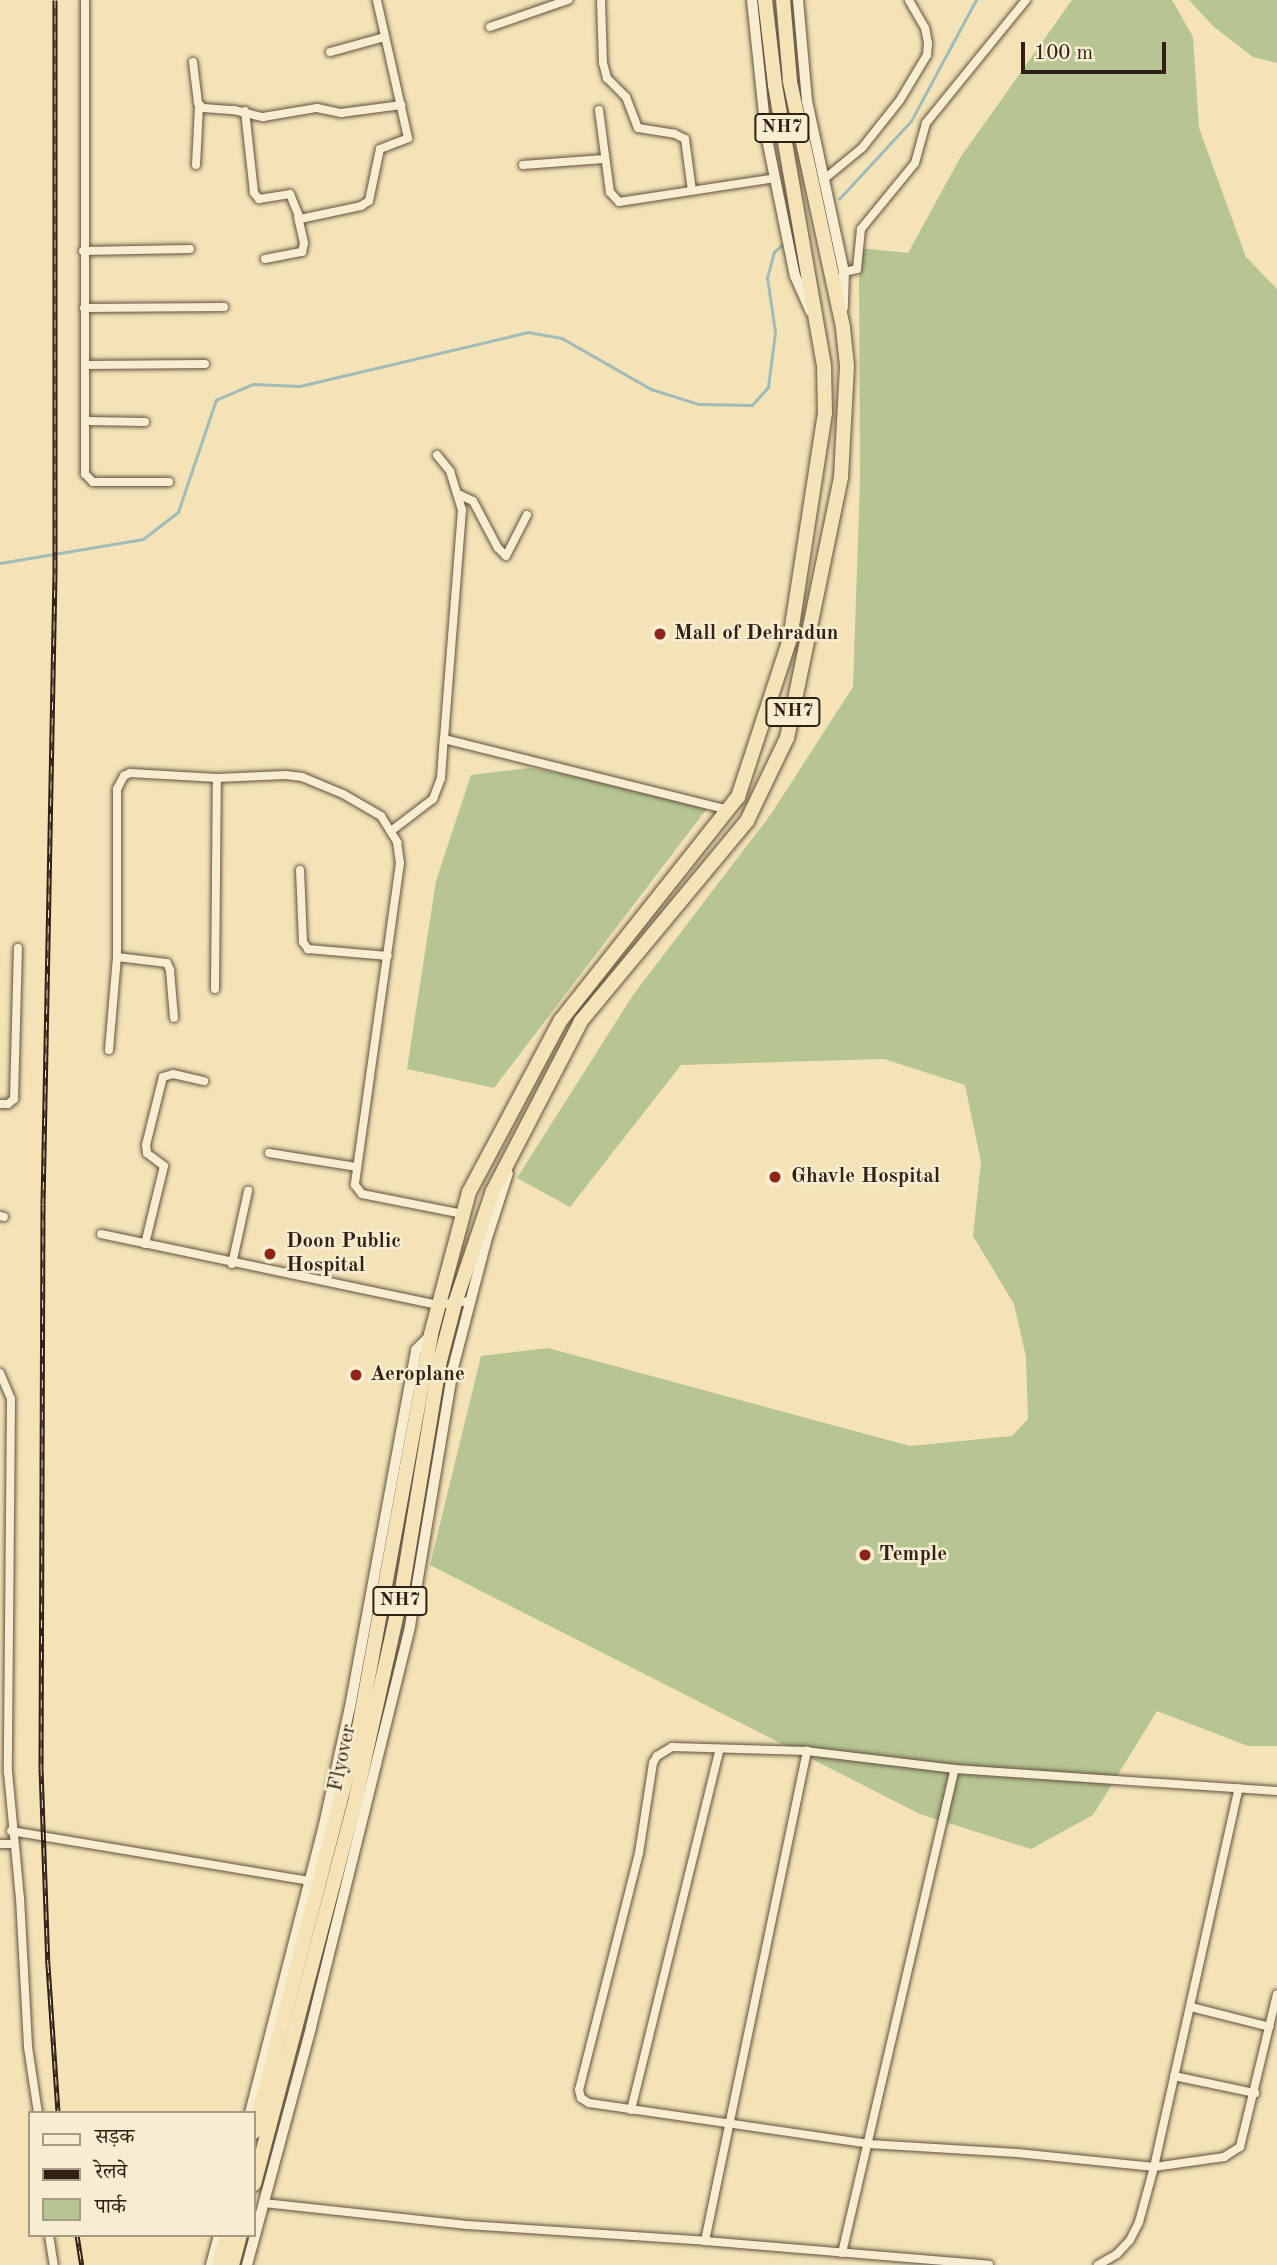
<!DOCTYPE html>
<meta charset="utf-8">
<style>
body{margin:0}
#map{position:relative;width:1277px;height:2265px;overflow:hidden;background:#f3e3b7;font-family:"Old Standard TT","Noto Serif Devanagari",serif}
div>[style]{position:absolute}
[style*='--x']{left:calc(var(--x)*1px);top:calc(var(--y)*1px);width:calc(var(--w)*1px);rotate:calc(var(--a)*1deg)}
.green>*{inset:0;background:#b6c592}
.stream>*{height:2.5px;margin:-1.25px;padding:0 1.25px;transform-origin:1.25px;border-radius:1.25px;background:#a0bbb9}
.roads{filter:drop-shadow(0 0 2px #62513e) drop-shadow(0 0 2px #62513e)}
.street>*{height:8px;margin:-4px;padding:0 4px;transform-origin:4px;border-radius:4px;background:#f7edd0}
.secondary>*{height:10px;margin:-5px;padding:0 5px;transform-origin:5px;border-radius:5px;background:#f7edd0}
.highway>*{height:14px;margin:-7px;padding:0 7px;transform-origin:7px;border-radius:7px;background:#f3e3b7}
.rail>*{height:5px;margin-top:-2.5px;transform-origin:0;background:repeating-linear-gradient(90deg,#f7edd0 0 8px,#312015 0 16px);box-sizing:border-box;border-block:2px solid #312015}
.dots>*{width:19px;height:19px;translate:-50% -50%;box-sizing:border-box;border:4px solid #f7edd0;border-radius:50%}
span{translate:-50% -50%;white-space:nowrap;text-align:center;line-height:1.15;-webkit-text-stroke:5px #f7edd0;paint-order:stroke}
.shield-label span{padding:2px 5px;background:#f7edd0;border:2px solid;border-radius:5px;-webkit-text-stroke-width:0}
.shield-label{font-size:19px;color:#312015;font-weight:700}
.poi-label{font-size:21px;color:#312015;font-weight:700}
.left{translate:0 -50%;text-align:left}
.street-label{font-size:21px;color:#312015}
.legend{position:absolute;left:28px;top:2111px;width:228px;height:126px;box-sizing:border-box;background:#f7edd0;border:2px solid #a89b85;margin:0;padding:9px 12px;list-style:none;font-size:21px;color:#312015}
.legend li{display:flex;align-items:center;gap:14px;height:35px}
.legend b{width:35px;border:2px solid #a89b85}
.scale{position:absolute;left:1021px;top:42px;width:145px;height:32px;box-sizing:border-box;border:4px solid #312015;border-top:0;padding-left:9px;font-size:21px;line-height:24px;white-space:nowrap;color:#312015;-webkit-text-stroke:5px #f7edd0;paint-order:stroke}
</style>
<div id="map">
<div class="green">
<i style="clip-path:polygon(1072px 0,1172px 0,1193px 37px,1199px 128px,1246px 257px,1277px 289px,1277px 1746px,1248px 1746px,1157px 1711px,1093px 1815px,1031px 1849px,920px 1814px,430px 1565px,481px 1356px,548px 1348px,910px 1446px,1012px 1436px,1028px 1419px,1026px 1357px,1014px 1304px,973px 1236px,981px 1162px,965px 1085px,884px 1059px,681px 1065px,570px 1207px,517px 1178px,633px 995px,771px 814px,853px 687px,860px 481px,859px 248px,908px 253px,960px 158px)"></i>
<i style="clip-path:polygon(1189px 0,1277px 0,1277px 63px,1253px 57px,1213px 26px)"></i>
<i style="clip-path:polygon(530px 768px,712px 802px,494px 1088px,407px 1069px,436px 881px,471px 775px)"></i>
</div>
<div class="stream">
<i style="--x:839;--y:199;--w:106;--a:-47.3"></i>
<i style="--x:911;--y:121;--w:137;--a:-61.8"></i>
<i style="--x:0;--y:563;--w:145;--a:-9.5"></i>
<i style="--x:143;--y:539;--w:44;--a:-37.6"></i>
<i style="--x:178;--y:512;--w:118;--a:-71.3"></i>
<i style="--x:216;--y:400;--w:40;--a:-23.4"></i>
<i style="--x:253;--y:384;--w:47;--a:2.4"></i>
<i style="--x:300;--y:386;--w:234;--a:-13.3"></i>
<i style="--x:528;--y:332;--w:35;--a:10"></i>
<i style="--x:562;--y:338;--w:103;--a:29.8"></i>
<i style="--x:651;--y:389;--w:50;--a:17.4"></i>
<i style="--x:699;--y:404;--w:53;--a:1.1"></i>
<i style="--x:752;--y:405;--w:24;--a:-48"></i>
<i style="--x:768;--y:387;--w:55;--a:-82.7"></i>
<i style="--x:775;--y:332;--w:55;--a:-98.4"></i>
<i style="--x:767;--y:278;--w:27;--a:-75"></i>
<i style="--x:774;--y:252;--w:11;--a:-41"></i>
</div>
<div class="roads">
<div class="street">
<i style="--x:85;--y:0;--w:474;--a:90"></i>
<i style="--x:85;--y:474;--w:11;--a:45"></i>
<i style="--x:93;--y:482;--w:76;--a:0"></i>
<i style="--x:601;--y:0;--w:63;--a:88.2"></i>
<i style="--x:603;--y:63;--w:16;--a:75"></i>
<i style="--x:607;--y:78;--w:27;--a:45"></i>
<i style="--x:626;--y:97;--w:33;--a:69"></i>
<i style="--x:638;--y:128;--w:37;--a:9"></i>
<i style="--x:675;--y:134;--w:11;--a:27"></i>
<i style="--x:685;--y:139;--w:52;--a:82.3"></i>
<i style="--x:490;--y:27;--w:83;--a:-19.1"></i>
<i style="--x:330;--y:52;--w:57;--a:-15.3"></i>
<i style="--x:193;--y:62;--w:41;--a:83"></i>
<i style="--x:198;--y:103;--w:7;--a:45"></i>
<i style="--x:203;--y:108;--w:31;--a:4"></i>
<i style="--x:234;--y:110;--w:30;--a:14"></i>
<i style="--x:263;--y:117;--w:55;--a:-9.5"></i>
<i style="--x:317;--y:108;--w:25;--a:12"></i>
<i style="--x:341;--y:113;--w:61;--a:-7.6"></i>
<i style="--x:599;--y:110;--w:83;--a:82.4"></i>
<i style="--x:610;--y:192;--w:13;--a:48"></i>
<i style="--x:619;--y:202;--w:158;--a:-8.7"></i>
<i style="--x:245;--y:111;--w:82;--a:83.7"></i>
<i style="--x:254;--y:193;--w:8;--a:50"></i>
<i style="--x:259;--y:199;--w:31;--a:-9"></i>
<i style="--x:290;--y:194;--w:27;--a:68"></i>
<i style="--x:300;--y:219;--w:62;--a:-12"></i>
<i style="--x:361;--y:206;--w:9;--a:-32"></i>
<i style="--x:369;--y:201;--w:53;--a:-78.1"></i>
<i style="--x:380;--y:149;--w:30;--a:-21"></i>
<i style="--x:408;--y:138;--w:141;--a:-102.7"></i>
<i style="--x:196;--y:165;--w:59;--a:-87.1"></i>
<i style="--x:523;--y:165;--w:81;--a:-4.2"></i>
<i style="--x:823;--y:180;--w:50;--a:-39.4"></i>
<i style="--x:862;--y:148;--w:61;--a:-51.6"></i>
<i style="--x:900;--y:100;--w:52;--a:-59"></i>
<i style="--x:927;--y:55;--w:12;--a:-85"></i>
<i style="--x:928;--y:43;--w:15;--a:-101"></i>
<i style="--x:925;--y:28;--w:32;--a:-120"></i>
<i style="--x:83;--y:251;--w:107;--a:-1.1"></i>
<i style="--x:265;--y:259;--w:38;--a:-11"></i>
<i style="--x:302;--y:252;--w:9;--a:-77"></i>
<i style="--x:304;--y:243;--w:26;--a:-103"></i>
<i style="--x:844;--y:272;--w:13;--a:-13"></i>
<i style="--x:857;--y:269;--w:40;--a:-84.3"></i>
<i style="--x:861;--y:229;--w:85;--a:-50.7"></i>
<i style="--x:915;--y:163;--w:41;--a:-74.6"></i>
<i style="--x:926;--y:123;--w:159;--a:-50.9"></i>
<i style="--x:84;--y:308;--w:140;--a:-0.4"></i>
<i style="--x:86;--y:365;--w:119;--a:-0.5"></i>
<i style="--x:87;--y:421;--w:58;--a:1"></i>
<i style="--x:437;--y:455;--w:21;--a:51"></i>
<i style="--x:450;--y:471;--w:41;--a:72.9"></i>
<i style="--x:462;--y:510;--w:230;--a:94.5"></i>
<i style="--x:444;--y:739;--w:293;--a:14"></i>
<i style="--x:460;--y:495;--w:14;--a:25"></i>
<i style="--x:473;--y:501;--w:53;--a:62"></i>
<i style="--x:498;--y:548;--w:11;--a:45"></i>
<i style="--x:506;--y:556;--w:46;--a:-62.9"></i>
<i style="--x:391;--y:831;--w:53;--a:-37.3"></i>
<i style="--x:433;--y:799;--w:22;--a:-69"></i>
<i style="--x:441;--y:778;--w:39;--a:-86"></i>
<i style="--x:300;--y:870;--w:72;--a:87.6"></i>
<i style="--x:303;--y:942;--w:9;--a:54"></i>
<i style="--x:308;--y:949;--w:80;--a:5"></i>
<i style="--x:117;--y:957;--w:50;--a:6.8"></i>
<i style="--x:167;--y:963;--w:8;--a:67"></i>
<i style="--x:170;--y:970;--w:48;--a:85.2"></i>
<i style="--x:215;--y:989;--w:211;--a:-89.5"></i>
<i style="--x:109;--y:1050;--w:93;--a:-85.1"></i>
<i style="--x:117;--y:957;--w:168;--a:-90"></i>
<i style="--x:117;--y:789;--w:15;--a:-62"></i>
<i style="--x:124;--y:776;--w:7;--a:-27"></i>
<i style="--x:130;--y:773;--w:87;--a:3.3"></i>
<i style="--x:217;--y:778;--w:69;--a:-2.5"></i>
<i style="--x:286;--y:775;--w:16;--a:7"></i>
<i style="--x:302;--y:777;--w:44;--a:22.5"></i>
<i style="--x:343;--y:794;--w:44;--a:30.1"></i>
<i style="--x:381;--y:816;--w:31;--a:58"></i>
<i style="--x:397;--y:842;--w:21;--a:82"></i>
<i style="--x:400;--y:863;--w:325;--a:98"></i>
<i style="--x:355;--y:1185;--w:11;--a:52"></i>
<i style="--x:362;--y:1194;--w:103;--a:11.2"></i>
<i style="--x:0;--y:1104;--w:8;--a:0"></i>
<i style="--x:8;--y:1104;--w:8;--a:-40"></i>
<i style="--x:14;--y:1099;--w:151;--a:-88.5"></i>
<i style="--x:269;--y:1153;--w:88;--a:9.1"></i>
<i style="--x:0;--y:1216;--w:4;--a:14"></i>
<i style="--x:101;--y:1234;--w:343;--a:11.9"></i>
<i style="--x:437;--y:1305;--w:33;--a:-7"></i>
<i style="--x:145;--y:1244;--w:80;--a:-76.3"></i>
<i style="--x:164;--y:1166;--w:21;--a:-143"></i>
<i style="--x:147;--y:1153;--w:8;--a:-97"></i>
<i style="--x:146;--y:1145;--w:70;--a:-76"></i>
<i style="--x:163;--y:1077;--w:10;--a:-17"></i>
<i style="--x:173;--y:1074;--w:32;--a:13"></i>
<i style="--x:232;--y:1264;--w:75;--a:-77.6"></i>
<i style="--x:0;--y:1373;--w:28;--a:67"></i>
<i style="--x:11;--y:1399;--w:373;--a:90.5"></i>
<i style="--x:8;--y:1772;--w:127;--a:84.6"></i>
<i style="--x:20;--y:1898;--w:149;--a:86.9"></i>
<i style="--x:28;--y:2047;--w:67;--a:81.4"></i>
<i style="--x:1277;--y:1791;--w:323;--a:-176.1"></i>
<i style="--x:955;--y:1769;--w:149;--a:-173.1"></i>
<i style="--x:807;--y:1751;--w:135;--a:-178.3"></i>
<i style="--x:672;--y:1747;--w:17;--a:149"></i>
<i style="--x:657;--y:1756;--w:8;--a:120"></i>
<i style="--x:653;--y:1763;--w:91;--a:98.8"></i>
<i style="--x:639;--y:1853;--w:244;--a:104.2"></i>
<i style="--x:579;--y:2090;--w:8;--a:76"></i>
<i style="--x:581;--y:2098;--w:9;--a:32"></i>
<i style="--x:589;--y:2103;--w:283;--a:8.3"></i>
<i style="--x:869;--y:2144;--w:148;--a:3.5"></i>
<i style="--x:1017;--y:2153;--w:138;--a:5.8"></i>
<i style="--x:1154;--y:2167;--w:71;--a:-8.1"></i>
<i style="--x:1224;--y:2157;--w:19;--a:-32"></i>
<i style="--x:1240;--y:2147;--w:157;--a:-76.4"></i>
<i style="--x:11;--y:1831;--w:302;--a:9.5"></i>
<i style="--x:0;--y:1844;--w:13;--a:0"></i>
<i style="--x:1191;--y:2007;--w:81;--a:14.2"></i>
<i style="--x:1174;--y:2076;--w:83;--a:11.9"></i>
<i style="--x:631;--y:2110;--w:372;--a:-76.2"></i>
<i style="--x:264;--y:2203;--w:204;--a:6.2"></i>
<i style="--x:467;--y:2225;--w:239;--a:3.8"></i>
<i style="--x:705;--y:2241;--w:285;--a:4.8"></i>
<i style="--x:49;--y:2235;--w:30;--a:81"></i>
<i style="--x:705;--y:2241;--w:501;--a:-78.24"></i>
<i style="--x:842;--y:2253;--w:497;--a:-76.9"></i>
<i style="--x:1098;--y:2265;--w:22;--a:-30"></i>
<i style="--x:1117;--y:2254;--w:19;--a:-47"></i>
<i style="--x:1130;--y:2240;--w:20;--a:-63"></i>
<i style="--x:1139;--y:2222;--w:57;--a:-74.7"></i>
<i style="--x:1154;--y:2167;--w:388;--a:-77.4"></i>
</div>
<div class="secondary">
<i style="--x:752;--y:0;--w:135;--a:84"></i>
<i style="--x:766;--y:134;--w:145;--a:78.5"></i>
<i style="--x:795;--y:276;--w:39;--a:66"></i>
<i style="--x:798;--y:0;--w:101;--a:84.9"></i>
<i style="--x:807;--y:101;--w:175;--a:77.8"></i>
<i style="--x:844;--y:272;--w:36;--a:92"></i>
<i style="--x:250;--y:2113;--w:297;--a:-75.6"></i>
<i style="--x:324;--y:1825;--w:121;--a:-77.6"></i>
<i style="--x:350;--y:1707;--w:363;--a:-79.5"></i>
<i style="--x:416;--y:1350;--w:21;--a:-45"></i>
<i style="--x:211;--y:2265;--w:31;--a:-75"></i>
<i style="--x:247;--y:2265;--w:246;--a:-74.9"></i>
<i style="--x:311;--y:2027;--w:413;--a:-76.1"></i>
<i style="--x:410;--y:1626;--w:262;--a:-80.5"></i>
<i style="--x:453;--y:1368;--w:131;--a:-75.4"></i>
<i style="--x:486;--y:1241;--w:71;--a:-72.1"></i>
</div>
<div class="highway">
<i style="--x:254;--y:2132;--w:412;--a:-75.4"></i>
<i style="--x:358;--y:1733;--w:406;--a:-79.6"></i>
<i style="--x:431;--y:1334;--w:147;--a:-75"></i>
<i style="--x:469;--y:1192;--w:195;--a:-61.9"></i>
<i style="--x:561;--y:1020;--w:285;--a:-51.6"></i>
<i style="--x:738;--y:797;--w:166;--a:-71.8"></i>
<i style="--x:790;--y:639;--w:229;--a:-81.2"></i>
<i style="--x:825;--y:413;--w:47;--a:-91.2"></i>
<i style="--x:824;--y:366;--w:285;--a:-99.9"></i>
<i style="--x:775;--y:85;--w:86;--a:-96.7"></i>
<i style="--x:254;--y:2184;--w:400;--a:-75.2"></i>
<i style="--x:356;--y:1797;--w:206;--a:-77.4"></i>
<i style="--x:401;--y:1596;--w:238;--a:-80.6"></i>
<i style="--x:440;--y:1361;--w:60;--a:-75.5"></i>
<i style="--x:455;--y:1303;--w:118;--a:-71.3"></i>
<i style="--x:493;--y:1191;--w:191;--a:-62.6"></i>
<i style="--x:581;--y:1021;--w:260;--a:-50.3"></i>
<i style="--x:747;--y:821;--w:92;--a:-64.3"></i>
<i style="--x:787;--y:738;--w:267;--a:-78.3"></i>
<i style="--x:841;--y:477;--w:111;--a:-86.9"></i>
<i style="--x:847;--y:366;--w:39;--a:-96"></i>
<i style="--x:843;--y:327;--w:252;--a:-102.2"></i>
<i style="--x:790;--y:81;--w:81;--a:-94.9"></i>
<i style="--x:219;--y:2265;--w:31;--a:-75"></i>
<i style="--x:232;--y:2265;--w:31;--a:-75"></i>
</div>
</div>
<div class="rail">
<i style="--x:55;--y:0;--w:574;--a:90"></i>
<i style="--x:55;--y:574;--w:630;--a:91.09"></i>
<i style="--x:43;--y:1204;--w:564;--a:90.2"></i>
<i style="--x:41;--y:1768;--w:197;--a:88"></i>
<i style="--x:48;--y:1965;--w:148;--a:86.1"></i>
<i style="--x:77;--y:2235;--w:30;--a:81"></i>
</div>
<div class="dots">
<i style="left:660px;top:634px;background:#8f2418"></i>
<i style="left:775px;top:1177px;background:#8f2418"></i>
<i style="left:270px;top:1254px;background:#8f2418"></i>
<i style="left:356px;top:1375px;background:#8f2418"></i>
<i style="left:865px;top:1555px;background:#8f2418"></i>
</div>
<div class="shield-label">
<span style="left:782px;top:128px">NH7</span>
<span style="left:793px;top:712px">NH7</span>
<span style="left:400px;top:1601px">NH7</span>
</div>
<div class="poi-label">
<span class="left" style="left:674px;top:634px">Mall of Dehradun</span>
<span class="left" style="left:791px;top:1177px">Ghavle Hospital</span>
<span class="left" style="left:286px;top:1254px">Doon Public<br>Hospital</span>
<span class="left" style="left:370px;top:1375px">Aeroplane</span>
<span class="left" style="left:879px;top:1555px">Temple</span>
</div>
<div class="street-label">
<span style="left:343px;top:1758px;rotate:-78deg">Flyover</span>
</div>
<ul class="legend">
<li><b style="height:9px;background:#f7edd0"></b>सड़क</li>
<li><b style="height:9px;background:#312015"></b>रेलवे</li>
<li><b style="height:19px;background:#b6c592"></b>पार्क</li>
</ul>
<div class="scale">100 m</div>
</div>
